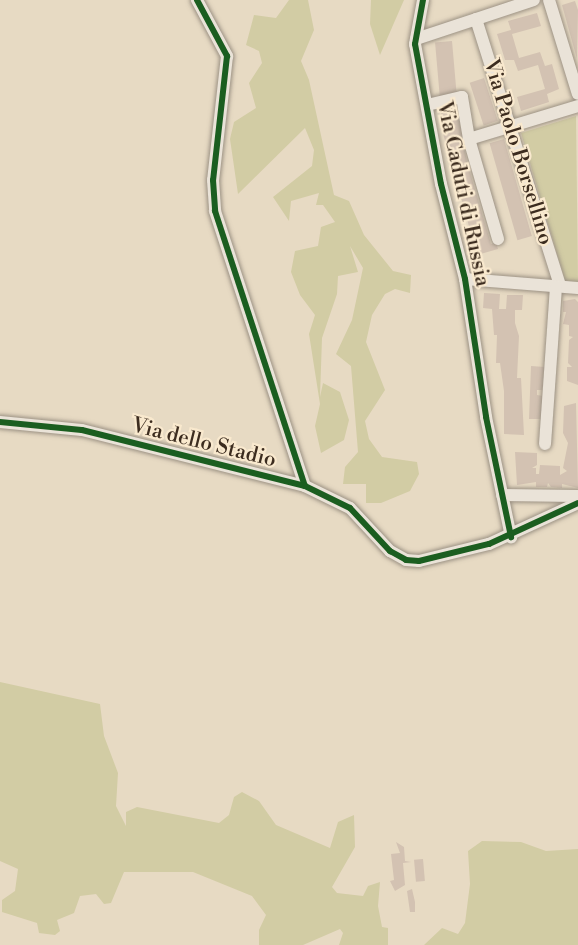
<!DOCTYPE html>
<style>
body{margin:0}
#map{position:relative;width:578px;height:945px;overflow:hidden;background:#e7dac3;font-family:"Libre Bodoni",serif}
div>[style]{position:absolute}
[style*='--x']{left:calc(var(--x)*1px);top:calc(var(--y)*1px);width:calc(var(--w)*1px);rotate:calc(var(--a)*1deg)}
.green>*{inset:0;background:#d2cca4}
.building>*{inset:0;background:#d3c2b2;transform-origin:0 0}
.roads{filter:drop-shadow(0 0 2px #9c9284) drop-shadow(0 0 2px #9c9284)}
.minor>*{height:12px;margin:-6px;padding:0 6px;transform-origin:6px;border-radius:6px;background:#eae3d8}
.cycleway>*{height:6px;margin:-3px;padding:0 3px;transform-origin:3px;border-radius:3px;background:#1b5e20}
span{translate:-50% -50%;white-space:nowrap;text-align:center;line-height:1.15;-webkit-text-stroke:4.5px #f9e9ce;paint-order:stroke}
.street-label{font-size:21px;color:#3c2c1f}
</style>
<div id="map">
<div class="green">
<i style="clip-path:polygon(289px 0,308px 0,314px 30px,301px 61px,309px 80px,334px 195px,349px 201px,364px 235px,393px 271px,411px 275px,410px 293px,395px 289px,385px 294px,372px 315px,366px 342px,385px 390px,365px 421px,369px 439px,382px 457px,417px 462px,419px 474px,410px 491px,381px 503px,366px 503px,366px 484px,343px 484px,345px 467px,358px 452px,351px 366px,336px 354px,352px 320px,363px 268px,350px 246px,358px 272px,338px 276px,337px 294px,322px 338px,320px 397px,323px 383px,340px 392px,349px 420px,344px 440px,321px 453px,315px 426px,320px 404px,309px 334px,315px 315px,300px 295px,291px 272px,295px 251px,318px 246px,321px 227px,335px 222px,323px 205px,316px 205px,319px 193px,291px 201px,289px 221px,273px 197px,312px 166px,314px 150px,305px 128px,238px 194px,230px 139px,234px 122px,256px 108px,249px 83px,262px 63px,259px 51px,246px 45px,254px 15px,276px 18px)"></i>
<i style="clip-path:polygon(371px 0,404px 0,380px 55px,370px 24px)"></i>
<i style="clip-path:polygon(576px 116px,578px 283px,566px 284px,521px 133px)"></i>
<i style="clip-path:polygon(0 682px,100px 704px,104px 736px,118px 773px,116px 806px,126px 826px,126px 812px,137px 807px,219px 823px,229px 815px,234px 797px,242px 792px,259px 801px,276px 825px,330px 848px,338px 822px,354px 815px,355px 847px,332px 887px,337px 893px,363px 896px,368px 886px,380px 882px,378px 906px,382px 927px,388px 928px,388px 945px,339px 945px,343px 933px,340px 929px,303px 945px,259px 945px,259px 930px,266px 915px,252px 896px,193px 872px,124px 872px,111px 903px,104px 904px,96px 894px,80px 896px,74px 913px,57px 920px,60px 931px,55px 935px,39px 933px,37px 923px,2px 912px,2px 900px,15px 891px,18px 869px,0 861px)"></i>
<i style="clip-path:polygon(482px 841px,521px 842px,546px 851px,578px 849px,578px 945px,424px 945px,442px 928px,458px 934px,465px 923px,470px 884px,468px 851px)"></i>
</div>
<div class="building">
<i style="clip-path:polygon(575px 1px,578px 10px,577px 59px,562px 5px)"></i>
<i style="clip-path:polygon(537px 13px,541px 26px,512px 34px,519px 58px,540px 52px,545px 66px,552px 64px,559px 89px,547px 94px,549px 102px,521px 111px,517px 97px,545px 89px,538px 65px,518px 71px,514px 60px,505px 60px,497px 34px,511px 30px,508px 21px)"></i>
<i style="left:452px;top:41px;width:54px;height:17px;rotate:85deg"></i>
<i style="left:484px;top:78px;width:45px;height:15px;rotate:72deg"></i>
<i style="clip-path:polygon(457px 108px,467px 162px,491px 244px,496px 242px,498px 249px,477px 255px,442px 130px,445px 129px,441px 113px)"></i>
<i style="left:504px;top:139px;width:101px;height:15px;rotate:74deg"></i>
<i style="clip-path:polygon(484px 293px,500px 294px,499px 309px,506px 309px,507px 295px,523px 295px,522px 310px,515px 310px,515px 323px,519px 336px,517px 378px,521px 378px,524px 435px,504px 434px,504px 391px,500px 363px,496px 363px,497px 335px,494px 335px,492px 309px,483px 308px)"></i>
<i style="clip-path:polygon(575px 299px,578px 302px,578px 385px,567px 381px,567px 367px,572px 367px,568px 363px,569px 340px,573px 337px,569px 336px,569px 325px,563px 324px,566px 312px,563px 312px,563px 301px)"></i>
<i style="clip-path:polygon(531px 366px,545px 367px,544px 390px,537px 390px,537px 395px,543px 396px,542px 419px,529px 419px)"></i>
<i style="clip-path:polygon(576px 403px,578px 488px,562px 484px,562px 488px,551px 487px,548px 483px,547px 487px,536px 487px,536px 482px,517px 485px,515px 452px,537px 453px,537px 465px,532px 468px,536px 468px,536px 474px,539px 474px,540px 465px,560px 466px,560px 475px,567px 471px,563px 468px,568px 443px,563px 433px,564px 406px)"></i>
<i style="clip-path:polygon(396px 842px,404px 847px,405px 861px,411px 862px,403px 863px,405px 885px,395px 891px,390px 881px,394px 880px,391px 854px,400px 853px)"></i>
<i style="left:423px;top:859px;width:22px;height:9px;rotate:85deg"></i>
<i style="clip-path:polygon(412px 889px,415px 902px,415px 912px,410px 912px,407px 891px)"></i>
</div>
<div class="roads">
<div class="minor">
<i style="--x:197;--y:0;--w:64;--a:61.8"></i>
<i style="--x:227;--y:56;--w:125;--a:96.4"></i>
<i style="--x:213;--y:180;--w:31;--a:86"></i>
<i style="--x:215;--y:211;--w:289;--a:71.9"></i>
<i style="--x:423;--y:0;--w:45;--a:100.3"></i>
<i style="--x:415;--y:44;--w:142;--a:79.5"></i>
<i style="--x:441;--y:184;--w:98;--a:75.8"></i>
<i style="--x:465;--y:279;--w:140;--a:81.3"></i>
<i style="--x:486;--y:417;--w:123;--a:78.2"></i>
<i style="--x:549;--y:0;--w:98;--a:72.9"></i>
<i style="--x:476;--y:19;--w:280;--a:72.5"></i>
<i style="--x:416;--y:39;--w:124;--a:-18.3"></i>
<i style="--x:427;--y:105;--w:36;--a:-13"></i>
<i style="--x:462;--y:97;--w:43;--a:80.5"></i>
<i style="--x:469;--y:139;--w:104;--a:73.8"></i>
<i style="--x:469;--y:139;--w:114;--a:-16.8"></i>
<i style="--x:465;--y:279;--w:113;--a:4.6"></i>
<i style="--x:0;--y:422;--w:82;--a:5.6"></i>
<i style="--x:82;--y:430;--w:230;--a:14.1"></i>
<i style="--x:305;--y:486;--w:50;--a:26.1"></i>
<i style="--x:350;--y:508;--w:59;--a:47.1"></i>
<i style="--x:390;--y:551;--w:18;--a:29"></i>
<i style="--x:406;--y:560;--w:13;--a:4"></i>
<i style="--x:419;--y:561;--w:72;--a:-13.7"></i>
<i style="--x:489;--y:544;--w:98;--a:-24.7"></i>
<i style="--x:545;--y:444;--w:158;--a:-86"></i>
<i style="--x:502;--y:495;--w:76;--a:0.8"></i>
</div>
</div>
<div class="cycleway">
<i style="--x:197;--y:0;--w:64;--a:61.8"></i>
<i style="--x:227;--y:56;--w:125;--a:96.4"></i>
<i style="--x:213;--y:180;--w:31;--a:86"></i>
<i style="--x:215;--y:211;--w:289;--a:71.9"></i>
<i style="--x:423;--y:0;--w:45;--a:100.3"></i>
<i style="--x:415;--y:44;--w:142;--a:79.5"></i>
<i style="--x:441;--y:184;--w:98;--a:75.8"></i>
<i style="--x:465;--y:279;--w:140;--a:81.3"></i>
<i style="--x:486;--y:417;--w:123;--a:78.2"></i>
<i style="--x:0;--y:422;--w:82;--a:5.6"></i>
<i style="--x:82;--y:430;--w:230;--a:14.1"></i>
<i style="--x:305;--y:486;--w:50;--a:26.1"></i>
<i style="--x:350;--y:508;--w:59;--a:47.1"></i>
<i style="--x:390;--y:551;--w:18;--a:29"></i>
<i style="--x:406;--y:560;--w:13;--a:4"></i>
<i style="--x:419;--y:561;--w:72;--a:-13.7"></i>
<i style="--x:489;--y:544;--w:98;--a:-24.7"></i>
</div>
<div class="street-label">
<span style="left:518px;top:152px;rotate:73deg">Via Paolo Borsellino</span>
<span style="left:463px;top:194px;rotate:78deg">Via Caduti di Russia</span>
<span style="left:204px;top:443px;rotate:14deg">Via dello Stadio</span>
</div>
</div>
